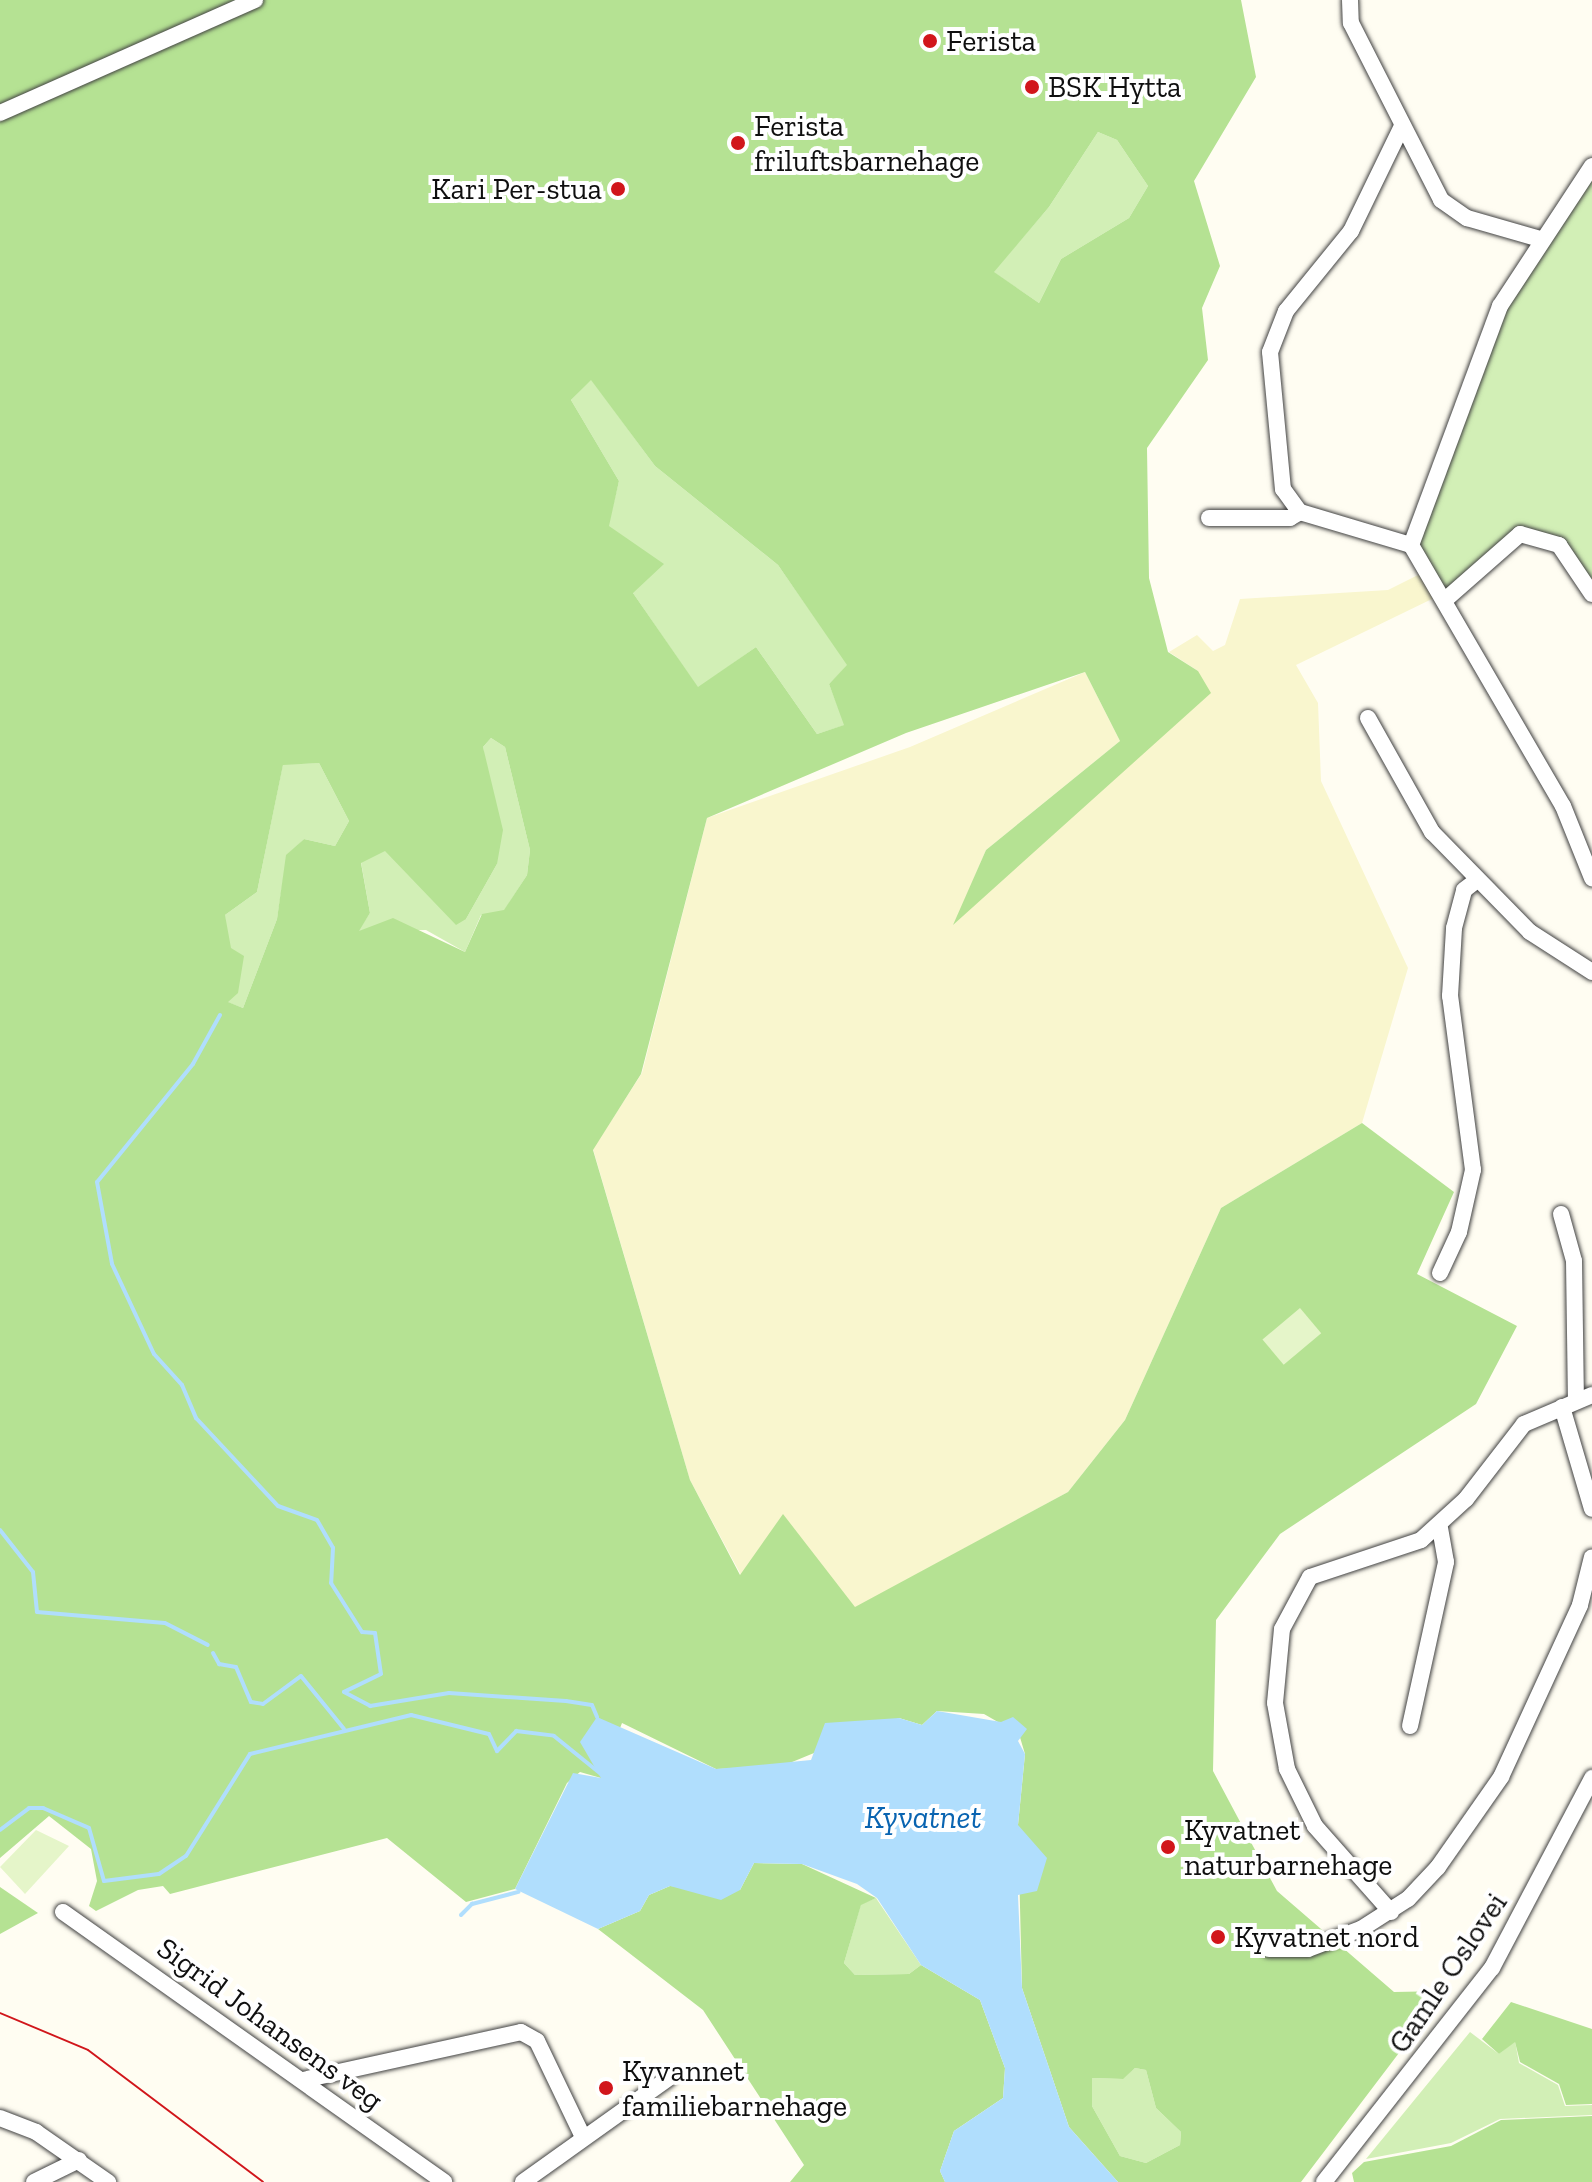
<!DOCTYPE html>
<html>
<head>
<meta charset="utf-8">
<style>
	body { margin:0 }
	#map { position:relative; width:1592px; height:2182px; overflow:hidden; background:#fffdf2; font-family:"Zilla Slab",serif }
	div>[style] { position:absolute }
	.farmland>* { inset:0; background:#f9f6ce }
	.green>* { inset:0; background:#d2efb6 }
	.forest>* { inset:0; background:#b5e293 }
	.pitch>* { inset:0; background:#e5f5c9; transform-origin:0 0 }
	.water>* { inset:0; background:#b0defd }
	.stream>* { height:4px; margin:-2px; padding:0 2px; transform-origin:2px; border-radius:2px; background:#b0defd }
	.roads { filter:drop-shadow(0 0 2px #424242) drop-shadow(0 0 2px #424242) }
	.minor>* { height:16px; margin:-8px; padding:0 8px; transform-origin:8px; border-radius:8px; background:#fff }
	.tram>* { height:2px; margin:-1px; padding:0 1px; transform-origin:1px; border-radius:1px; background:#d1161b }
	.dots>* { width:22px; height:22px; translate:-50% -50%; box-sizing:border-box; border:4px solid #fff; border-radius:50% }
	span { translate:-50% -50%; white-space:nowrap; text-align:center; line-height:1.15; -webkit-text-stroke:8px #fff; paint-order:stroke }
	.poi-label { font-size:30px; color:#0f0f0f }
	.left { translate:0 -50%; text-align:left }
	.right { translate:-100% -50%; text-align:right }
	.street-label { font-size:30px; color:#0f0f0f }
	.water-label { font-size:32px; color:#0964b1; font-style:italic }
</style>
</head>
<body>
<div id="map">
	<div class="farmland">
		<i style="clip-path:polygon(1420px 574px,1434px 598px,1296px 665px,1318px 703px,1321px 781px,1408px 968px,1362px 1123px,1221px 1208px,1125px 1420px,1068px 1492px,855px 1608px,783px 1515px,741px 1575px,690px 1480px,593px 1149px,642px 1073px,707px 818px,910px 747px,1085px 672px,1120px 741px,986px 850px,955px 923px,1198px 671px,1169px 652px,1197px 635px,1213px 651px,1225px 645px,1240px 599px,1388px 590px)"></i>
	</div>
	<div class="green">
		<i style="clip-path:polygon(1098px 132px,1117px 140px,1148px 186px,1129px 218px,1061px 259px,1039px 303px,993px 272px,1049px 207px)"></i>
		<i style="clip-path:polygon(1592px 166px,1592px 588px,1559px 545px,1520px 534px,1445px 600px,1411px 545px,1500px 306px)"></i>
		<i style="clip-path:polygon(591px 379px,655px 466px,778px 565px,848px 665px,829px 684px,845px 725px,817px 734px,756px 647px,698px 688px,633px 593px,608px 526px,619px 481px,571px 400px)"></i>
		<i style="clip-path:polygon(491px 738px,505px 747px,530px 850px,527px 875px,504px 911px,481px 915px,465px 952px,426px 930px,358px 931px,370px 913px,361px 862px,385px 850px,466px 919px,497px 864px,483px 747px)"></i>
		<i style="clip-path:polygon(319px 763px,349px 821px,335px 846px,304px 839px,287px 855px,277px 919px,243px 1008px,227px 1002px,225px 915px,257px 892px,283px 764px)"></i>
		<i style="clip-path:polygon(876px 1898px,921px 1965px,909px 1974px,855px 1975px,844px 1963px,861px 1904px)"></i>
		<i style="clip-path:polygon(1470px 2032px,1499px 2054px,1515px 2041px,1519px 2063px,1558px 2085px,1565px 2106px,1592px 2105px,1592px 2115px,1500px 2119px,1451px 2143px,1366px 2159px)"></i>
		<i style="clip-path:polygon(1135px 2068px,1146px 2070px,1156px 2108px,1181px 2132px,1180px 2145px,1146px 2163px,1120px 2156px,1092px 2106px,1092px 2078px,1122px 2079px)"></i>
	</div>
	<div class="forest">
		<i style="clip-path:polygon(evenodd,0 0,1241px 0,1256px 77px,1194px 181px,1220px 266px,1202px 308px,1208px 360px,1147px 448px,1149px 578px,1168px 652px,1198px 671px,1211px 693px,953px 925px,986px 850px,1120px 741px,1085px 672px,906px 733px,707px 818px,641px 1074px,593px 1150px,690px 1480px,740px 1575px,783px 1514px,855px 1607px,1068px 1492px,1125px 1420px,1221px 1208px,1362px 1123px,1454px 1192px,1417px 1274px,1517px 1326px,1476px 1404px,1280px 1534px,1216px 1620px,1213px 1771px,1277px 1891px,1394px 1992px,1446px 1991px,1301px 2182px,1118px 2182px,1069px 2127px,1022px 1988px,1018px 1825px,1025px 1754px,1019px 1734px,984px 1714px,937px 1711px,922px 1725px,899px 1718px,780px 1767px,716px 1769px,622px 1723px,601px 1778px,580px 1772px,567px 1783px,515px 1889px,466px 1902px,387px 1838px,170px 1894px,163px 1886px,138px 1890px,96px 1911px,89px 1906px,97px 1881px,91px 1849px,49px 1816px,0 1858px,0 0,1098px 132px,1117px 140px,1148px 186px,1129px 218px,1061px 259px,1039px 303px,994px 272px,1049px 207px,1098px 132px,0 0,591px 380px,655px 466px,778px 565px,847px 665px,829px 684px,844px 725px,817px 734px,756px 647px,698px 687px,633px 593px,664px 564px,609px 526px,619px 481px,571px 400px,591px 380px,0 0,491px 738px,505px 747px,530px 850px,527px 875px,504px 910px,482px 914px,465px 952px,393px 918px,359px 931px,370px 913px,361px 863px,385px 851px,456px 925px,466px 919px,497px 864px,503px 830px,483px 747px,491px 738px,0 0,319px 763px,349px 821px,335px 846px,304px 839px,286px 855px,277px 919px,243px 1008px,228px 1002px,238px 993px,244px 956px,231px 948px,225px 915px,257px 892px,283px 765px,319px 763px,0 0,1135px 2068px,1146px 2070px,1156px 2108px,1181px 2132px,1180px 2145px,1146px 2163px,1120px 2156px,1092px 2106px,1092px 2078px,1123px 2079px,1135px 2068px)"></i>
		<i style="clip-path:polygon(754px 1863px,802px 1864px,876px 1898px,861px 1905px,844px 1963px,855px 1975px,909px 1974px,921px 1965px,980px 2000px,1005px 2068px,1003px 2098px,954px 2131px,940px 2171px,945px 2182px,790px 2182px,804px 2165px,703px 2010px,598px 1929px,640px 1911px,649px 1895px,670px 1886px,740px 1890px)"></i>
		<i style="clip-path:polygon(0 1887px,38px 1913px,0 1934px)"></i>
		<i style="clip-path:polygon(1511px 2002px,1592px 2029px,1592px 2104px,1566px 2105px,1559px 2084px,1520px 2062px,1515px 2042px,1499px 2054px,1482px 2039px)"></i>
		<i style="clip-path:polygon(1592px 2116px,1592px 2182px,1354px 2182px,1352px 2173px,1364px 2162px,1451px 2146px,1501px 2120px)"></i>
	</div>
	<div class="pitch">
		<i style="left:1300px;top:1308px;width:33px;height:49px;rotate:50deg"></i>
		<i style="clip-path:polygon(36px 1830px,69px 1846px,25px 1894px,0 1867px)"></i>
	</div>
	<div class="water">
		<i style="clip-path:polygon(937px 1711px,1001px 1722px,1013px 1717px,1027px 1729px,1018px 1741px,1025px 1754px,1018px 1825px,1047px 1858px,1037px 1891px,1018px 1895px,1022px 1988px,1069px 2127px,1118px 2182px,945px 2182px,940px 2171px,954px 2131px,1003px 2098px,1005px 2068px,980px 2000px,921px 1965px,877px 1898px,857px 1884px,802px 1864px,754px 1863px,740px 1890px,721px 1900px,670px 1886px,649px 1895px,640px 1911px,598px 1929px,515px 1889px,573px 1773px,601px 1778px,580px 1742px,597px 1717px,716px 1769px,811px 1760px,825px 1723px,899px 1718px,922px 1725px)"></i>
	</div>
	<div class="stream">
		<i style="left:220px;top:1015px;width:56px;rotate:118.9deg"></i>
		<i style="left:193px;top:1064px;width:152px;rotate:129.1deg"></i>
		<i style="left:97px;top:1182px;width:83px;rotate:79.6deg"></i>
		<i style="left:112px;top:1264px;width:99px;rotate:65deg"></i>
		<i style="left:154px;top:1354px;width:42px;rotate:47.9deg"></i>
		<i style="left:182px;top:1385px;width:36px;rotate:67deg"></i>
		<i style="left:196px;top:1418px;width:120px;rotate:47deg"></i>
		<i style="left:278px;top:1506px;width:41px;rotate:19.7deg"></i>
		<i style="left:317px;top:1520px;width:32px;rotate:60deg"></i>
		<i style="left:333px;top:1548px;width:35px;rotate:93deg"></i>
		<i style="left:331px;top:1583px;width:58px;rotate:57.7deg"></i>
		<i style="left:362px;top:1632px;width:13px;rotate:4deg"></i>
		<i style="left:375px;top:1633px;width:41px;rotate:81.7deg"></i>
		<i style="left:381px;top:1674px;width:41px;rotate:154.1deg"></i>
		<i style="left:344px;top:1692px;width:30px;rotate:28deg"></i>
		<i style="left:370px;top:1706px;width:80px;rotate:-9.3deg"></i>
		<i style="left:449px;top:1693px;width:117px;rotate:3.9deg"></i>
		<i style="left:566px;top:1701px;width:26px;rotate:9deg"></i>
		<i style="left:592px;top:1705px;width:13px;rotate:67deg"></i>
		<i style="left:0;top:1530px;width:53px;rotate:51.8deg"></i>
		<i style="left:33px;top:1572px;width:40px;rotate:84.3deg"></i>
		<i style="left:37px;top:1612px;width:128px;rotate:4.9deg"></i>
		<i style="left:165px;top:1623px;width:48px;rotate:27.1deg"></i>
		<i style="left:213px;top:1653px;width:13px;rotate:61deg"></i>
		<i style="left:219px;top:1664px;width:17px;rotate:10deg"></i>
		<i style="left:236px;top:1667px;width:38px;rotate:67deg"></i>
		<i style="left:251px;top:1702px;width:12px;rotate:9deg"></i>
		<i style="left:263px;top:1704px;width:47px;rotate:-36.4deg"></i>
		<i style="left:301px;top:1676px;width:68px;rotate:50.9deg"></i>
		<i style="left:0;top:1830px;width:36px;rotate:-37deg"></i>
		<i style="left:29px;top:1808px;width:14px"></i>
		<i style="left:43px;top:1808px;width:50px;rotate:23.5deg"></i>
		<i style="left:89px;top:1828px;width:55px;rotate:74.2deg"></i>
		<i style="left:104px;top:1881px;width:55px;rotate:-7.3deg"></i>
		<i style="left:159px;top:1874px;width:32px;rotate:-34deg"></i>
		<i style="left:186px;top:1856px;width:120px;rotate:-57.9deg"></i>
		<i style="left:250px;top:1754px;width:166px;rotate:-13.6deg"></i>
		<i style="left:411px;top:1715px;width:80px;rotate:13.7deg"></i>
		<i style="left:489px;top:1734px;width:19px;rotate:65deg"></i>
		<i style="left:497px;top:1751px;width:28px;rotate:-46deg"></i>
		<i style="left:516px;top:1731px;width:38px;rotate:7deg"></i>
		<i style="left:554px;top:1736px;width:60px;rotate:39deg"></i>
		<i style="left:461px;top:1915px;width:16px;rotate:-45deg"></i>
		<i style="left:472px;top:1904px;width:48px;rotate:-14.6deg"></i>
	</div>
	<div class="roads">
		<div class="minor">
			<i style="left:1350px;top:0;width:23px;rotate:88deg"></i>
			<i style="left:1351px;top:23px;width:199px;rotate:63deg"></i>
			<i style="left:1441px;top:200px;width:32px;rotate:35deg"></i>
			<i style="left:1467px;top:218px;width:76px;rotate:16deg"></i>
			<i style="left:0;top:113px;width:279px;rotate:-23.9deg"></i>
			<i style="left:1402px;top:126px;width:117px;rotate:115.9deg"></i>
			<i style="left:1351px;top:231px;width:103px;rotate:129.1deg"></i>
			<i style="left:1286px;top:311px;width:44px;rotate:111.3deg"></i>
			<i style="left:1270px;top:352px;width:138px;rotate:84.6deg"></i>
			<i style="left:1283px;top:489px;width:29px;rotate:54deg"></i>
			<i style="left:1300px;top:512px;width:116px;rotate:16.6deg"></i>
			<i style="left:1592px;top:166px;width:168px;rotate:123.3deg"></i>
			<i style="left:1500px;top:306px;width:255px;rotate:110.4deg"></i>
			<i style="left:1411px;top:545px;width:302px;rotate:59.8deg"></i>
			<i style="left:1563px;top:806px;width:78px;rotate:68.1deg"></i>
			<i style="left:1209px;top:518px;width:81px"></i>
			<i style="left:1290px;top:518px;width:12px;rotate:-31deg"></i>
			<i style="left:1445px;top:600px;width:100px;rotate:-41.3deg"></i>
			<i style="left:1520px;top:534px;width:41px;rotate:15.8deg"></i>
			<i style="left:1559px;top:545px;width:59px;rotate:56deg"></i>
			<i style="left:1368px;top:718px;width:131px;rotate:60.7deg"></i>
			<i style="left:1432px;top:832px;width:140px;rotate:45.6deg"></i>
			<i style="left:1530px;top:932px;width:74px;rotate:32.8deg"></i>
			<i style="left:1561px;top:1214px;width:49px;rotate:74.5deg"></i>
			<i style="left:1574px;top:1261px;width:140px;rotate:89.2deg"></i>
			<i style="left:1440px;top:1273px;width:45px;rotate:-65.1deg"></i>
			<i style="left:1459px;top:1232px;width:64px;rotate:-77.3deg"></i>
			<i style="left:1473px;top:1170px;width:176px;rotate:-97.5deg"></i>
			<i style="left:1450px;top:996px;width:68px;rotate:-86.6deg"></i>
			<i style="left:1454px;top:928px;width:39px;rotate:-75deg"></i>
			<i style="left:1464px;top:890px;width:15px;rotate:-37deg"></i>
			<i style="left:1562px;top:1407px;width:106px;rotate:73.6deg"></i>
			<i style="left:1410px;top:1726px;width:168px;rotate:-77.6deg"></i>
			<i style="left:1446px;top:1562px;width:36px;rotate:-100deg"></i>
			<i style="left:63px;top:1912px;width:467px;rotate:35.3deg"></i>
			<i style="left:1391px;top:1912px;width:115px;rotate:-131.5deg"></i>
			<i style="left:1315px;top:1826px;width:64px;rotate:-116.2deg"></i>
			<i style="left:1287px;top:1769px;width:67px;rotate:-100.3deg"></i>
			<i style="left:1275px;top:1703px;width:74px;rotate:-84.6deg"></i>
			<i style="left:1282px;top:1629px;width:59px;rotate:-61.7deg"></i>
			<i style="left:1310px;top:1577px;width:117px;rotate:-18.4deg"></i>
			<i style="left:1421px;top:1540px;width:61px;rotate:-42.3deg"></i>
			<i style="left:1466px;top:1499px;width:95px;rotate:-52.3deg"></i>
			<i style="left:1524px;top:1424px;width:74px;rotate:-23.1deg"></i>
			<i style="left:1269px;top:1949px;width:39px"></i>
			<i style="left:1308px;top:1949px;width:57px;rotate:-20.7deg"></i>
			<i style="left:1361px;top:1929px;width:56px;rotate:-32.6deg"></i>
			<i style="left:1408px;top:1899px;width:44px;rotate:-46.8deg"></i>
			<i style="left:1438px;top:1867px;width:110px;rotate:-55deg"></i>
			<i style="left:1501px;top:1777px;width:189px;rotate:-65.3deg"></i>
			<i style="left:1580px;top:1605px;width:49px;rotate:-76deg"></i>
			<i style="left:303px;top:2080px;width:223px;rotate:-12.4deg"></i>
			<i style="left:521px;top:2032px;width:18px;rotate:29deg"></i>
			<i style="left:537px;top:2041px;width:104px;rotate:64.4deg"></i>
			<i style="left:0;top:2118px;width:39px;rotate:21deg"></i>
			<i style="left:36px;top:2132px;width:88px;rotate:34.8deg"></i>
			<i style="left:34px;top:2182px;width:50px;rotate:-26.1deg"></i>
			<i style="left:523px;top:2182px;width:179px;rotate:-35.5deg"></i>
			<i style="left:1324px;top:2182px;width:272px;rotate:-51.9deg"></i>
			<i style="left:1492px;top:1968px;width:215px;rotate:-62.2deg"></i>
		</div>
	</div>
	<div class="tram">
		<i style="left:0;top:2013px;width:95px;rotate:22.8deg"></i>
		<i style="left:88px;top:2050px;width:219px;rotate:37deg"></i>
	</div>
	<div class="dots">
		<i style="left:930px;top:41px;background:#d1161b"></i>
		<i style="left:1032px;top:87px;background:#d1161b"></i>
		<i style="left:738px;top:143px;background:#d1161b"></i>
		<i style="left:618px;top:189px;background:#d1161b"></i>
		<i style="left:1168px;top:1847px;background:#d1161b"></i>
		<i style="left:1218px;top:1937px;background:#d1161b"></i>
		<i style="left:606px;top:2088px;background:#d1161b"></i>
	</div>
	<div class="poi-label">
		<span class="left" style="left:946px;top:41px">Ferista</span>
		<span class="left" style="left:1048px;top:87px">BSK Hytta</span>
		<span class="left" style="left:754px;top:143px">Ferista<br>friluftsbarnehage</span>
		<span class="right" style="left:602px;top:189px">Kari Per-stua</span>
		<span class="left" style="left:1184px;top:1847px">Kyvatnet<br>naturbarnehage</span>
		<span class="left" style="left:1234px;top:1937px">Kyvatnet nord</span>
		<span class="left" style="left:622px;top:2088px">Kyvannet<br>familiebarnehage</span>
	</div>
	<div class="street-label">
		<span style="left:1448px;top:1973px;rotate:-56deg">Gamle Oslovei</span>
		<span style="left:270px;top:2024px;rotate:36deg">Sigrid Johansens veg</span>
	</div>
	<div class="water-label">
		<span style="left:923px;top:1817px">Kyvatnet</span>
	</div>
</div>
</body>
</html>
